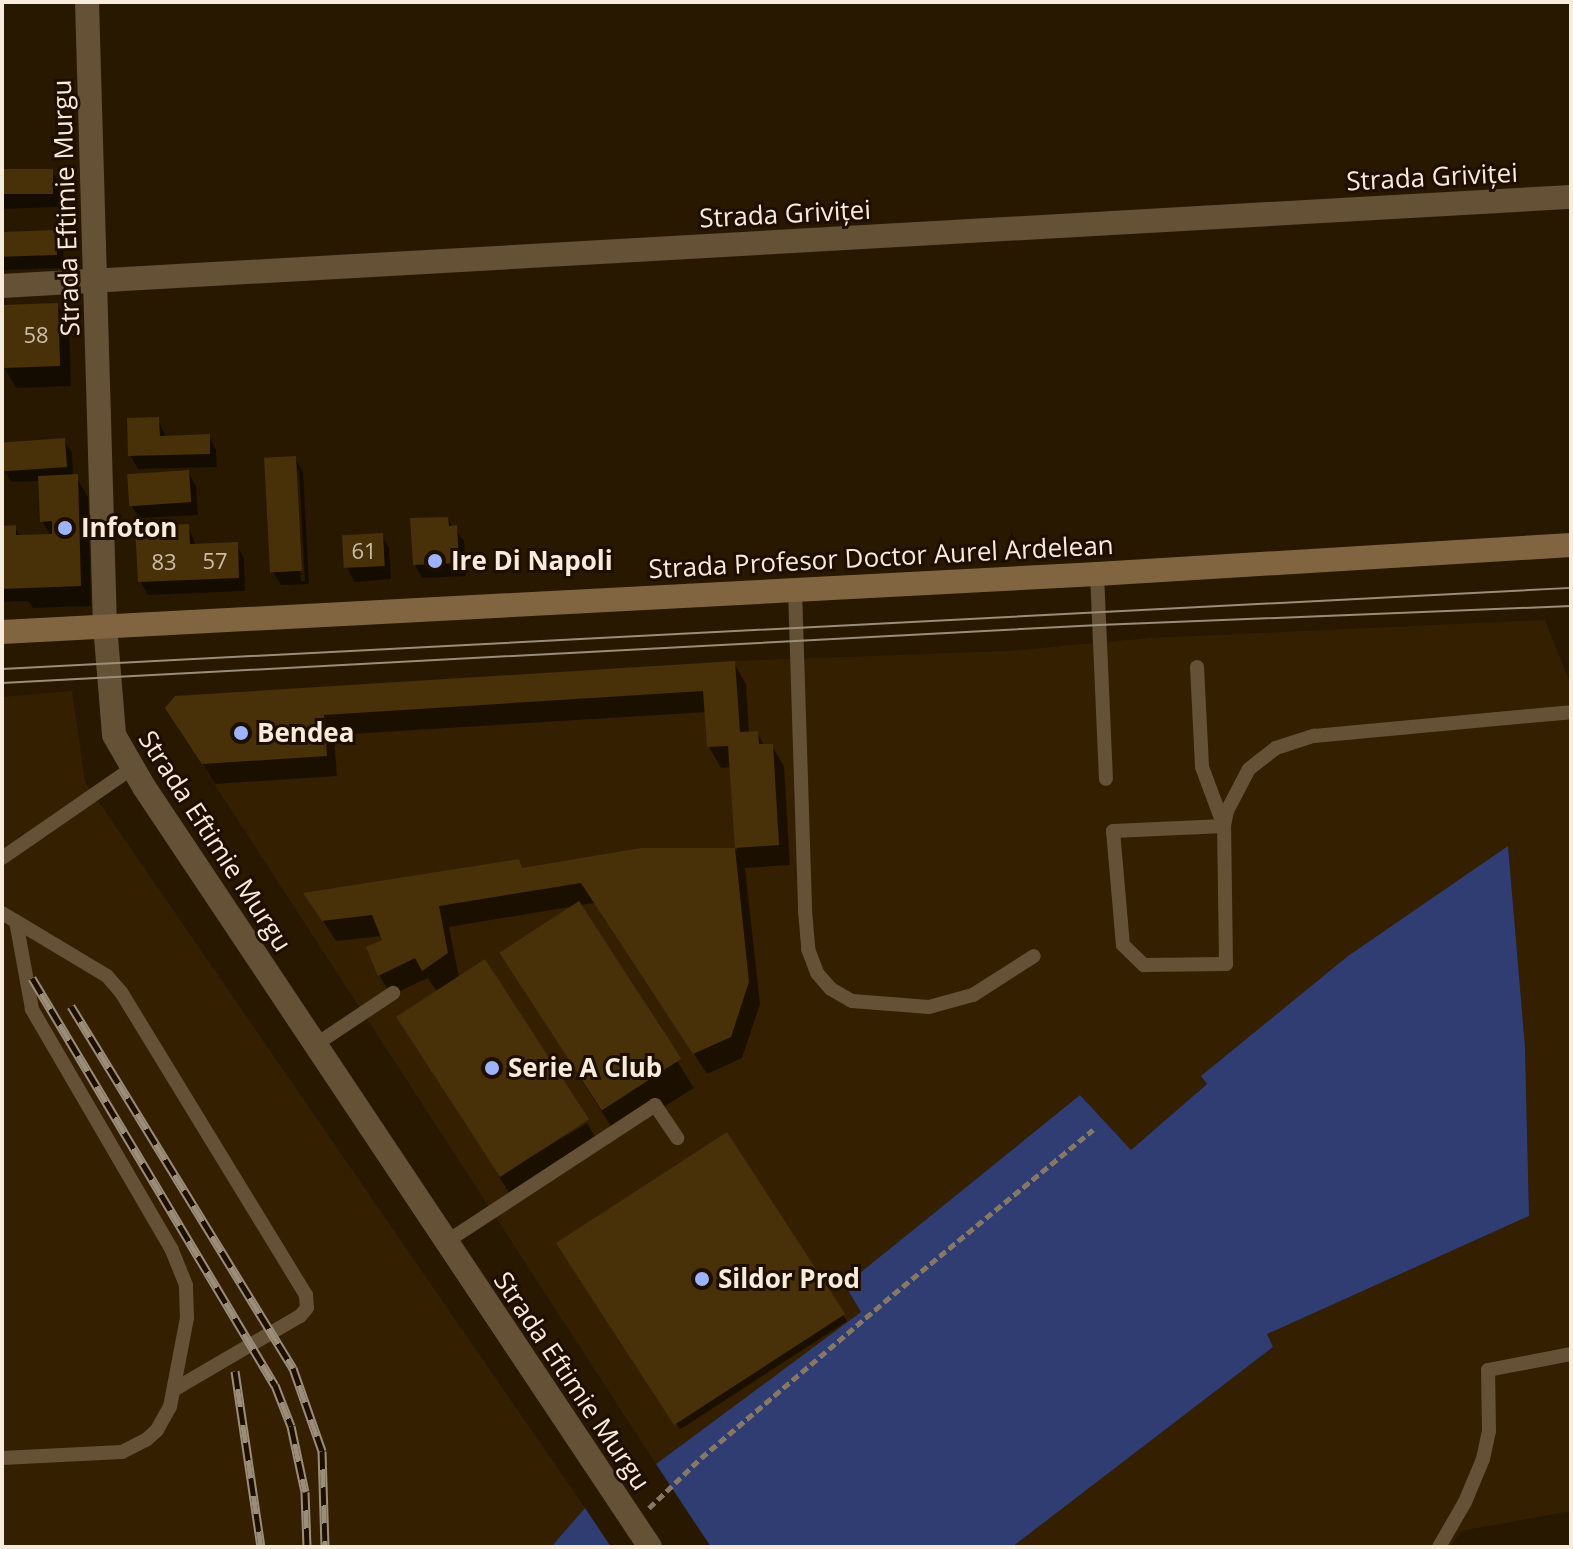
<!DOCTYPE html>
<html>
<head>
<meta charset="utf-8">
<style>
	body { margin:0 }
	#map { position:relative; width:1573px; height:1549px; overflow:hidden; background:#281800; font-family:"Open Sans",sans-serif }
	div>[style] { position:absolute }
	.built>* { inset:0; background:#341f00 }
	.green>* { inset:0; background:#2f3d72 }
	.shadow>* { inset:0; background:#0007; transform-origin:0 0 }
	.building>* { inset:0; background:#483008; transform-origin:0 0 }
	.path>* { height:5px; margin-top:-2.5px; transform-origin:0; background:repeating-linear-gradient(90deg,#867864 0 8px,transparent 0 12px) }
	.lane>* { height:14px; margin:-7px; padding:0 7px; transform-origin:7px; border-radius:7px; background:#655136 }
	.street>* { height:24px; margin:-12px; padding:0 12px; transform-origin:12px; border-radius:12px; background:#655136 }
	.secondary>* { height:24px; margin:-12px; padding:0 12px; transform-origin:12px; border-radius:12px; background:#806540 }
	.tram>* { height:2px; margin:-1px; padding:0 1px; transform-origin:1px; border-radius:1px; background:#9a8d79 }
	.rail>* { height:9px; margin-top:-4.5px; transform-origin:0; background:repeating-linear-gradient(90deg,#1e0e00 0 18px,#9a8d79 0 36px); box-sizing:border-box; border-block:2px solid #9a8d79 }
	.dots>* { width:22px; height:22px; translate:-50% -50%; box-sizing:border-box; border:4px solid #1e0e00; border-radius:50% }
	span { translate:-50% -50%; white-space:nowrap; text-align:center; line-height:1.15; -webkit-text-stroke:6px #1e0e00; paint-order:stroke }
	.number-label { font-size:22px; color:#cbbda7 }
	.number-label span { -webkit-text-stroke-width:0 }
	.street-label { font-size:26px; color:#f7ecdc }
	.poi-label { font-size:26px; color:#f7ecdc; font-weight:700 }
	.left { translate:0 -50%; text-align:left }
	.frame { position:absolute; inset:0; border:4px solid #f7ecdc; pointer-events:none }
</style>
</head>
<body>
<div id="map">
	<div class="built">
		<i style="clip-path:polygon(1545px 620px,1571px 685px,1571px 1511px,1461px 1531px,1450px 1547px,1012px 1547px,1273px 1347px,1266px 1334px,1529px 1216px,1525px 1047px,1508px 847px,1202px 1077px,1207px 1084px,1131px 1150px,1080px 1095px,845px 1285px,862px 1312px,656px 1464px,165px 708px,175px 696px,735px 661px,1008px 651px,1150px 638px)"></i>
		<i style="clip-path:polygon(72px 691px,85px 782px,585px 1508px,551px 1547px,2px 1547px,2px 697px)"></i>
	</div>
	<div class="green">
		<i style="clip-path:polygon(1508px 846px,1525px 1047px,1529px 1216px,1267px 1334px,1273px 1347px,1012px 1547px,711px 1547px,656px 1464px,861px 1312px,845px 1285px,1080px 1095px,1131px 1150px,1207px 1084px,1201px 1076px,1348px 956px)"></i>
		<i style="clip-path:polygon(585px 1508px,611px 1547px,551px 1547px)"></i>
	</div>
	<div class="shadow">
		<i style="clip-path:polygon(52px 171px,60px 184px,60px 207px,2px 209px,2px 172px)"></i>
		<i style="clip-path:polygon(55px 232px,63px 245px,64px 268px,4px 270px,2px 234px)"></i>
		<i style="clip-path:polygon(57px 305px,69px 325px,71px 386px,16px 388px,4px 367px,2px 307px)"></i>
		<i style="clip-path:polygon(158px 419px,166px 437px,209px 436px,216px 450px,217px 467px,138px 469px,130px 455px)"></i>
		<i style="clip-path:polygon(64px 440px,72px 453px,73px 476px,76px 476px,88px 497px,91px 606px,33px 608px,28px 601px,2px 602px,2px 528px,15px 527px,20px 536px,51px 536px,42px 521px,41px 481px,11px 482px,3px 469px)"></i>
		<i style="clip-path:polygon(evenodd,295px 458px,303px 472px,309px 584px,281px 585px,273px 572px,295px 458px,295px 470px,299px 470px,305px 581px,301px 581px,295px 470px)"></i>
		<i style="clip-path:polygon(188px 472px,196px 486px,198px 515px,139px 518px,131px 505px)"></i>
		<i style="clip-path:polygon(447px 519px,464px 541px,466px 576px,422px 578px,415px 565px)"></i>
		<i style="clip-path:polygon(188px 526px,196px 546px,236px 544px,244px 558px,245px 591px,148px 595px,140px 581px)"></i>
		<i style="clip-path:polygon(382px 535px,389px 548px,391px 579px,355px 582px,347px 568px)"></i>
		<i style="clip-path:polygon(734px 663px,746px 684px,749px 733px,757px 733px,765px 746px,772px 746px,784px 766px,790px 865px,745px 868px,760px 1004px,742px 1058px,707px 1074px,595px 903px,579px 905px,694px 1088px,617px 1136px,518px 980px,575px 906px,449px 927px,459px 978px,437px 992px,428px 978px,391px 995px,379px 975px,382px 936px,336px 941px,306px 895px,518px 862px,523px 870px,641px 850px,737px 850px,732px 767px,721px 768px,709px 747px,707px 712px,334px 735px,337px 776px,215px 784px,167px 708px)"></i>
		<i style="left:587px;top:1123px;width:29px;height:103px;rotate:59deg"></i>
		<i style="left:726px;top:1135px;width:222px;height:199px;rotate:57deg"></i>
	</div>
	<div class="building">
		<i style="left:53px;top:169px;width:25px;height:51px;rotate:90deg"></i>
		<i style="left:56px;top:230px;width:25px;height:54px;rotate:88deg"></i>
		<i style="left:58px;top:303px;width:63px;height:56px;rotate:88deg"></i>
		<i style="clip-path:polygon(159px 417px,160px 436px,210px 434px,210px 454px,128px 456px,127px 418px)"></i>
		<i style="left:65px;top:438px;width:29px;height:63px;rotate:86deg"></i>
		<i style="left:296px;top:456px;width:115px;height:32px;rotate:87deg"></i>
		<i style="left:189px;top:470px;width:32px;height:62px;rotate:86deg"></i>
		<i style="clip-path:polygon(78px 474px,81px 586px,2px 589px,2px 526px,16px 525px,16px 535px,52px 534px,52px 521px,40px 522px,38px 476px)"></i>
		<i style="clip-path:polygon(448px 517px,449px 526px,457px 525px,459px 563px,413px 565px,410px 518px)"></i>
		<i style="clip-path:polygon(189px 524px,190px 544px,238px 542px,239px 578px,138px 582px,135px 527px)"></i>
		<i style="left:383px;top:533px;width:33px;height:41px;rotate:87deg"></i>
		<i style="clip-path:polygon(735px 661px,740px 732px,758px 731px,759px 744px,773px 744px,779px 845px,735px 848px,749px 982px,731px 1037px,693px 1054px,581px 883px,439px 906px,448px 953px,422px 971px,415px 958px,378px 976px,366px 947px,382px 940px,372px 915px,322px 921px,303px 893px,519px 859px,522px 868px,641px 848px,735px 848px,728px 746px,707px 747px,703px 691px,324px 715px,327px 756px,202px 764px,165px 708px,175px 696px)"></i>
		<i style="left:579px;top:901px;width:188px;height:95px;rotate:57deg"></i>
		<i style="left:485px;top:959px;width:191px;height:106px;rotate:57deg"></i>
		<i style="left:727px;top:1132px;width:217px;height:204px;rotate:57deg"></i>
	</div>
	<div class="path">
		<i style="left:649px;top:1508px;width:72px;rotate:-43.9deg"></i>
		<i style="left:701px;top:1458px;width:240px;rotate:-40.4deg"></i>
		<i style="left:884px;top:1302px;width:271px;rotate:-39.5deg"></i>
	</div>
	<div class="lane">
		<i style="left:1097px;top:574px;width:205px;rotate:87.5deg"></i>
		<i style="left:795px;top:589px;width:322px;rotate:88.2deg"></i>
		<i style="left:805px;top:911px;width:38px;rotate:85deg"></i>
		<i style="left:808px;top:949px;width:26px;rotate:69deg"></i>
		<i style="left:817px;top:973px;width:21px;rotate:49deg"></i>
		<i style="left:831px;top:989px;width:24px;rotate:30deg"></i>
		<i style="left:852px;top:1001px;width:77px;rotate:4.5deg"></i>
		<i style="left:929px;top:1007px;width:46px;rotate:-15.3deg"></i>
		<i style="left:973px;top:995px;width:72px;rotate:-32.6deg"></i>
		<i style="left:1197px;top:667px;width:100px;rotate:87.1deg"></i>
		<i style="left:1202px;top:767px;width:63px;rotate:69.6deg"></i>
		<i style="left:1224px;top:826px;width:111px;rotate:177.4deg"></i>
		<i style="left:1113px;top:831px;width:114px;rotate:85deg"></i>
		<i style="left:1123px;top:945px;width:29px;rotate:44deg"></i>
		<i style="left:1144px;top:965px;width:82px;rotate:-0.7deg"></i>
		<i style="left:1226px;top:964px;width:138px;rotate:-90.8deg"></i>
		<i style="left:1224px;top:826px;width:15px;rotate:-79deg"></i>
		<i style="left:1227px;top:811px;width:47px;rotate:-62.4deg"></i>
		<i style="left:1249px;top:769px;width:34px;rotate:-38deg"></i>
		<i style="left:1276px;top:748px;width:40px;rotate:-18deg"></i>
		<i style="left:1314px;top:736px;width:258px;rotate:-5.3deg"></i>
		<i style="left:2px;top:858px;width:157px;rotate:-34.6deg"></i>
		<i style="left:2px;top:913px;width:122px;rotate:31deg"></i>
		<i style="left:107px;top:976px;width:21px;rotate:49deg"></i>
		<i style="left:121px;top:992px;width:355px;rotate:58.6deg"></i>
		<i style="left:306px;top:1295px;width:13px;rotate:86deg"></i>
		<i style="left:307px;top:1308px;width:11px;rotate:131deg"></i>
		<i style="left:300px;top:1316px;width:145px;rotate:149.7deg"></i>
		<i style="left:315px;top:1045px;width:94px;rotate:-33.7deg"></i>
		<i style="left:446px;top:1242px;width:250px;rotate:-33.2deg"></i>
		<i style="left:655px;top:1105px;width:40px;rotate:56deg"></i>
		<i style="left:2px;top:1458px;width:120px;rotate:-2.9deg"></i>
		<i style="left:122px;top:1452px;width:27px;rotate:-27deg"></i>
		<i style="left:146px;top:1440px;width:15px;rotate:-42deg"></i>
		<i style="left:157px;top:1430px;width:26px;rotate:-61deg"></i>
		<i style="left:170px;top:1407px;width:91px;rotate:-79.2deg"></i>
		<i style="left:187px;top:1318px;width:33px;rotate:-92deg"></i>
		<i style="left:186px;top:1285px;width:38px;rotate:-112deg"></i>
		<i style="left:172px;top:1250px;width:279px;rotate:-120.2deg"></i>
		<i style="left:32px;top:1009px;width:89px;rotate:-100.3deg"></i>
		<i style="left:1439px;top:1547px;width:52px;rotate:-60deg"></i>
		<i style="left:1465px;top:1502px;width:47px;rotate:-67.3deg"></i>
		<i style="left:1483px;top:1459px;width:29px;rotate:-78deg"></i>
		<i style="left:1489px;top:1431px;width:61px;rotate:-90.9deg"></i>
		<i style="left:1488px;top:1370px;width:85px;rotate:-10.9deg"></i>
	</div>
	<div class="street">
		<i style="left:87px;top:2px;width:623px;rotate:88.35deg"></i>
		<i style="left:105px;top:625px;width:110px;rotate:85.3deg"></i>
		<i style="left:114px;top:735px;width:60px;rotate:60deg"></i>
		<i style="left:144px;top:787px;width:913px;rotate:56.34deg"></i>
		<i style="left:2px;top:286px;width:1572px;rotate:-3.25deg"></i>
	</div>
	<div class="secondary">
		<i style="left:2px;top:632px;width:1097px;rotate:-3.03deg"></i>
		<i style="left:1097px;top:574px;width:475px;rotate:-3.5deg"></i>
	</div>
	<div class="tram">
		<i style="left:2px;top:669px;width:1571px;rotate:-2.96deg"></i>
		<i style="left:2px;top:683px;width:1099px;rotate:-3.03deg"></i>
		<i style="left:1099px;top:625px;width:472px;rotate:-2.3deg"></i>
	</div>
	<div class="rail">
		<i style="left:32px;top:978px;width:474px;rotate:59.2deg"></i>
		<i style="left:275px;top:1385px;width:44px;rotate:68.7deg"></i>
		<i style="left:291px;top:1426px;width:67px;rotate:78deg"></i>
		<i style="left:305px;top:1492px;width:55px;rotate:87.9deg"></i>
		<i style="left:71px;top:1006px;width:425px;rotate:58.5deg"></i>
		<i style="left:293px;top:1368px;width:88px;rotate:70.7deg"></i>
		<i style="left:322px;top:1451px;width:96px;rotate:88.2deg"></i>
		<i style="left:235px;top:1371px;width:178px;rotate:81.6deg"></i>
	</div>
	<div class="dots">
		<i style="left:65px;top:528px;background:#9db4fd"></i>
		<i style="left:435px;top:561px;background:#9db4fd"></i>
		<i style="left:241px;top:733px;background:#9db4fd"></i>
		<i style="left:492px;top:1068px;background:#9db4fd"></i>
		<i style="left:702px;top:1279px;background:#9db4fd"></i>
	</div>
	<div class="number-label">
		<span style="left:36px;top:335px">58</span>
		<span style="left:364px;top:551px">61</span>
		<span style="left:215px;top:561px">57</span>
		<span style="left:164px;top:562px">83</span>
	</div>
	<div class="street-label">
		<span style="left:1432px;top:177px;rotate:-3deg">Strada Griviței</span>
		<span style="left:66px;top:208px;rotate:-92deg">Strada Eftimie Murgu</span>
		<span style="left:785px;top:214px;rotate:-3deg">Strada Griviței</span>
		<span style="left:881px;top:557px;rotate:-3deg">Strada Profesor Doctor Aurel Ardelean</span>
		<span style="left:215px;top:841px;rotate:57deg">Strada Eftimie Murgu</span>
		<span style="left:572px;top:1381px;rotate:56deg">Strada Eftimie Murgu</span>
	</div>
	<div class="poi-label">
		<span class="left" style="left:81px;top:528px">Infoton</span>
		<span class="left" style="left:451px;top:561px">Ire Di Napoli</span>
		<span class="left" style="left:257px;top:733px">Bendea</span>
		<span class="left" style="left:508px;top:1068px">Serie A Club</span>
		<span class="left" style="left:718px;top:1279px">Sildor Prod</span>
	</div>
	<div class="frame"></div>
</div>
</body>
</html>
